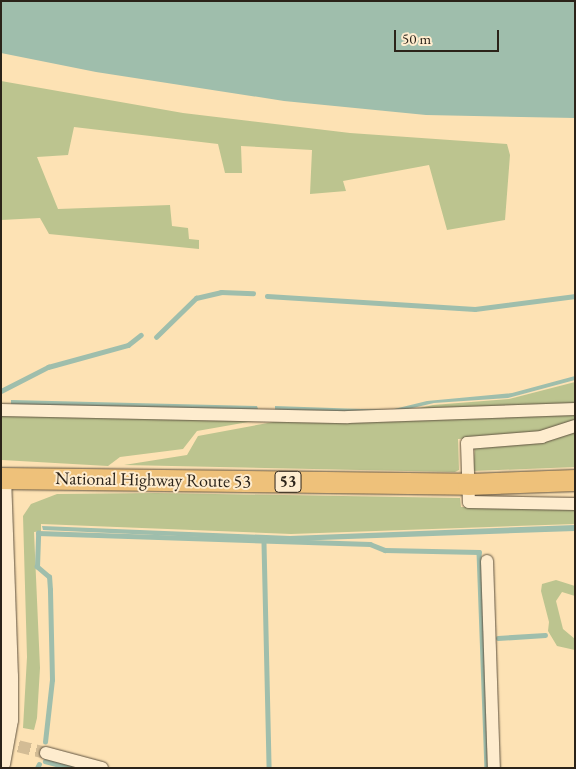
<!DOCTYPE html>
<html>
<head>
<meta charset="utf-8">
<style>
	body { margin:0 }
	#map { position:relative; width:576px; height:769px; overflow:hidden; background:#fde2b4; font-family:"EB Garamond",serif }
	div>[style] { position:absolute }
	.green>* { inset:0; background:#bcc48f }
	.water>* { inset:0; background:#9fbeac }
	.stream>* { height:4.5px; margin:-2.25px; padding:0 2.25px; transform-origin:2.25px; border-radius:2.25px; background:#9fbeac }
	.street-tunnel>* { height:12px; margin-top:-6px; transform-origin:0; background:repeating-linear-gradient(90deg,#d3bc95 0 12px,transparent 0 18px) }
	.roads { filter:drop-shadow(0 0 1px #605340) drop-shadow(0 0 1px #605340) }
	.street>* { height:12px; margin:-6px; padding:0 6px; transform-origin:6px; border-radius:6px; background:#feecce }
	.secondary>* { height:18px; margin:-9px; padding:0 9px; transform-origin:9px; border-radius:9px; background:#feecce }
	.highway>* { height:21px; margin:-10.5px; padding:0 10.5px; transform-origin:10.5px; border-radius:10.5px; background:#eec17a }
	span { translate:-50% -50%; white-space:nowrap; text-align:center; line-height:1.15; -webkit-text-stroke:4px #feecce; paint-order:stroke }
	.shield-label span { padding:1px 4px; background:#feecce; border:1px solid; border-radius:4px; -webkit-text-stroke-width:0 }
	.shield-label { font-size:16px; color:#2b2319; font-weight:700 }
	.street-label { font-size:18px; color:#2b2319 }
	.frame { position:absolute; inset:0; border:2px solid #2b2319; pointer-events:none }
	.scale { position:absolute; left:394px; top:30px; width:105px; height:22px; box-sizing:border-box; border:2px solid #2b2319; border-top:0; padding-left:6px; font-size:15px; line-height:18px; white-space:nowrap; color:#2b2319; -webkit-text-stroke:4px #feecce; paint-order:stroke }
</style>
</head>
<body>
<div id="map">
	<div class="green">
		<i style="clip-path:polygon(1px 81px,183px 113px,350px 133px,507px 144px,510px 155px,505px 220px,447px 230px,429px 165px,343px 181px,346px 191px,310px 194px,312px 150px,241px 146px,242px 173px,225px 173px,218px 144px,74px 127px,68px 155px,37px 157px,58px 209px,170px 205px,172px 226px,188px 228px,189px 239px,199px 240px,199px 249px,49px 234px,40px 218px,1px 220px)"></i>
		<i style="clip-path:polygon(575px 382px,575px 406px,398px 413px,433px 405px,509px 399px)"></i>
		<i style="clip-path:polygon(575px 412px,575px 424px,541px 433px,458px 439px,459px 470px,455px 472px,124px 465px,187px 455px,198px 436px,284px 420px)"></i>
		<i style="clip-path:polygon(1px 413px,254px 421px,197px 431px,183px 449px,120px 457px,108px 466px,2px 460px)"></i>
		<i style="clip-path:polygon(575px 429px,575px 467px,473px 471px,475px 446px)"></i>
		<i style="clip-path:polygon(157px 493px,460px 498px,461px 507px,575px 509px,575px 524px,291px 534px,41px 524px,41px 531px,34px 532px,40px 668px,37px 718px,34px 730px,23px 728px,27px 657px,23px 516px,31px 504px,57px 494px)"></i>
		<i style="clip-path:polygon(556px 580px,575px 586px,575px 596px,562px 592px,556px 601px,563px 629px,575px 639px,575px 650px,557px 646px,548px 631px,549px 622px,541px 591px,542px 584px)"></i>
	</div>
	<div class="water">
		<i style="clip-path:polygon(1px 1px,575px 1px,575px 118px,426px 115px,284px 101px,96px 72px,1px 53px)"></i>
		<i style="clip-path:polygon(575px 376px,575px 380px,508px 398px,434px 403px,391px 413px,275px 411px,275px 406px,390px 410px,427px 401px,512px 393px)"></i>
		<i style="clip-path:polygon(11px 400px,257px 406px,259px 412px,11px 405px)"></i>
		<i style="clip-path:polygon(575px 525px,575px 531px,292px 541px,43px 530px,42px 526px,290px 536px)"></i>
	</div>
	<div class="stream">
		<i style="left:267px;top:296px;width:208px;rotate:3.6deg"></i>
		<i style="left:475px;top:309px;width:101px;rotate:-7.4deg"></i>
		<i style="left:156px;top:337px;width:56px;rotate:-44.3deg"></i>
		<i style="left:196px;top:298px;width:26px;rotate:-13deg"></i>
		<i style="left:221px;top:292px;width:32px;rotate:2deg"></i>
		<i style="left:1px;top:391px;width:53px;rotate:-27.1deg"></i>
		<i style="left:48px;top:367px;width:83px;rotate:-15.4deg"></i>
		<i style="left:128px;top:345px;width:16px;rotate:-38deg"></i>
		<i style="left:264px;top:543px;width:225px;rotate:88.7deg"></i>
		<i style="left:498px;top:638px;width:47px;rotate:-3.7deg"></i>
		<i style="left:45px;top:742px;width:62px;rotate:-83.6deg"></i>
		<i style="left:52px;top:680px;width:90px;rotate:-91.3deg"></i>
		<i style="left:50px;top:590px;width:13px;rotate:-94deg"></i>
		<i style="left:49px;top:577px;width:16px;rotate:-140deg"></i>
		<i style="left:37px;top:567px;width:34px;rotate:-88deg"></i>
		<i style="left:38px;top:533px;width:332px;rotate:1.9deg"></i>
		<i style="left:370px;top:544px;width:16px;rotate:22deg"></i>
		<i style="left:385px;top:550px;width:94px;rotate:1.2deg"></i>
		<i style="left:479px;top:552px;width:216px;rotate:87.9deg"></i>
		<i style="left:45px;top:761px;width:27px;rotate:15deg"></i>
		<i style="left:37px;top:768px;width:4px;rotate:-63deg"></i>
	</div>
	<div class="street-tunnel">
		<i style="left:1px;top:742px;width:46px;rotate:13.7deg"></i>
	</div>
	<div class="roads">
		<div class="street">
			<i style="left:1px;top:410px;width:347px;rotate:1.2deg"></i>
			<i style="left:348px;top:417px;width:227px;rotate:-2deg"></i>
			<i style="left:575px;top:426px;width:35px;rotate:162deg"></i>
			<i style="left:542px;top:437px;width:75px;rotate:175.4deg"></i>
			<i style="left:467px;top:443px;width:59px;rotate:88.1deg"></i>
			<i style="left:469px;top:502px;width:106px;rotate:1.1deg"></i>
			<i style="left:487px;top:561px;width:207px;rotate:88.1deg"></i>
			<i style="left:46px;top:753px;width:58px;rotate:15deg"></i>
		</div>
		<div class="secondary">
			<i style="left:1px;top:764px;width:45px;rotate:-79.7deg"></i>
			<i style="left:9px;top:720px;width:43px;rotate:-90deg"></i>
			<i style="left:9px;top:677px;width:199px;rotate:-92deg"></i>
		</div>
		<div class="highway">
			<i style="left:1px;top:478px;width:467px;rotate:0.7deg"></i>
			<i style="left:468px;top:484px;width:107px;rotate:-2.1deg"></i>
		</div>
	</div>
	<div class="shield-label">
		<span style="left:288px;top:482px">53</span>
	</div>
	<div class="street-label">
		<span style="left:153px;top:480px;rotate:1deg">National Highway Route 53</span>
	</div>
	<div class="frame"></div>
	<div class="scale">50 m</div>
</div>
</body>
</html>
